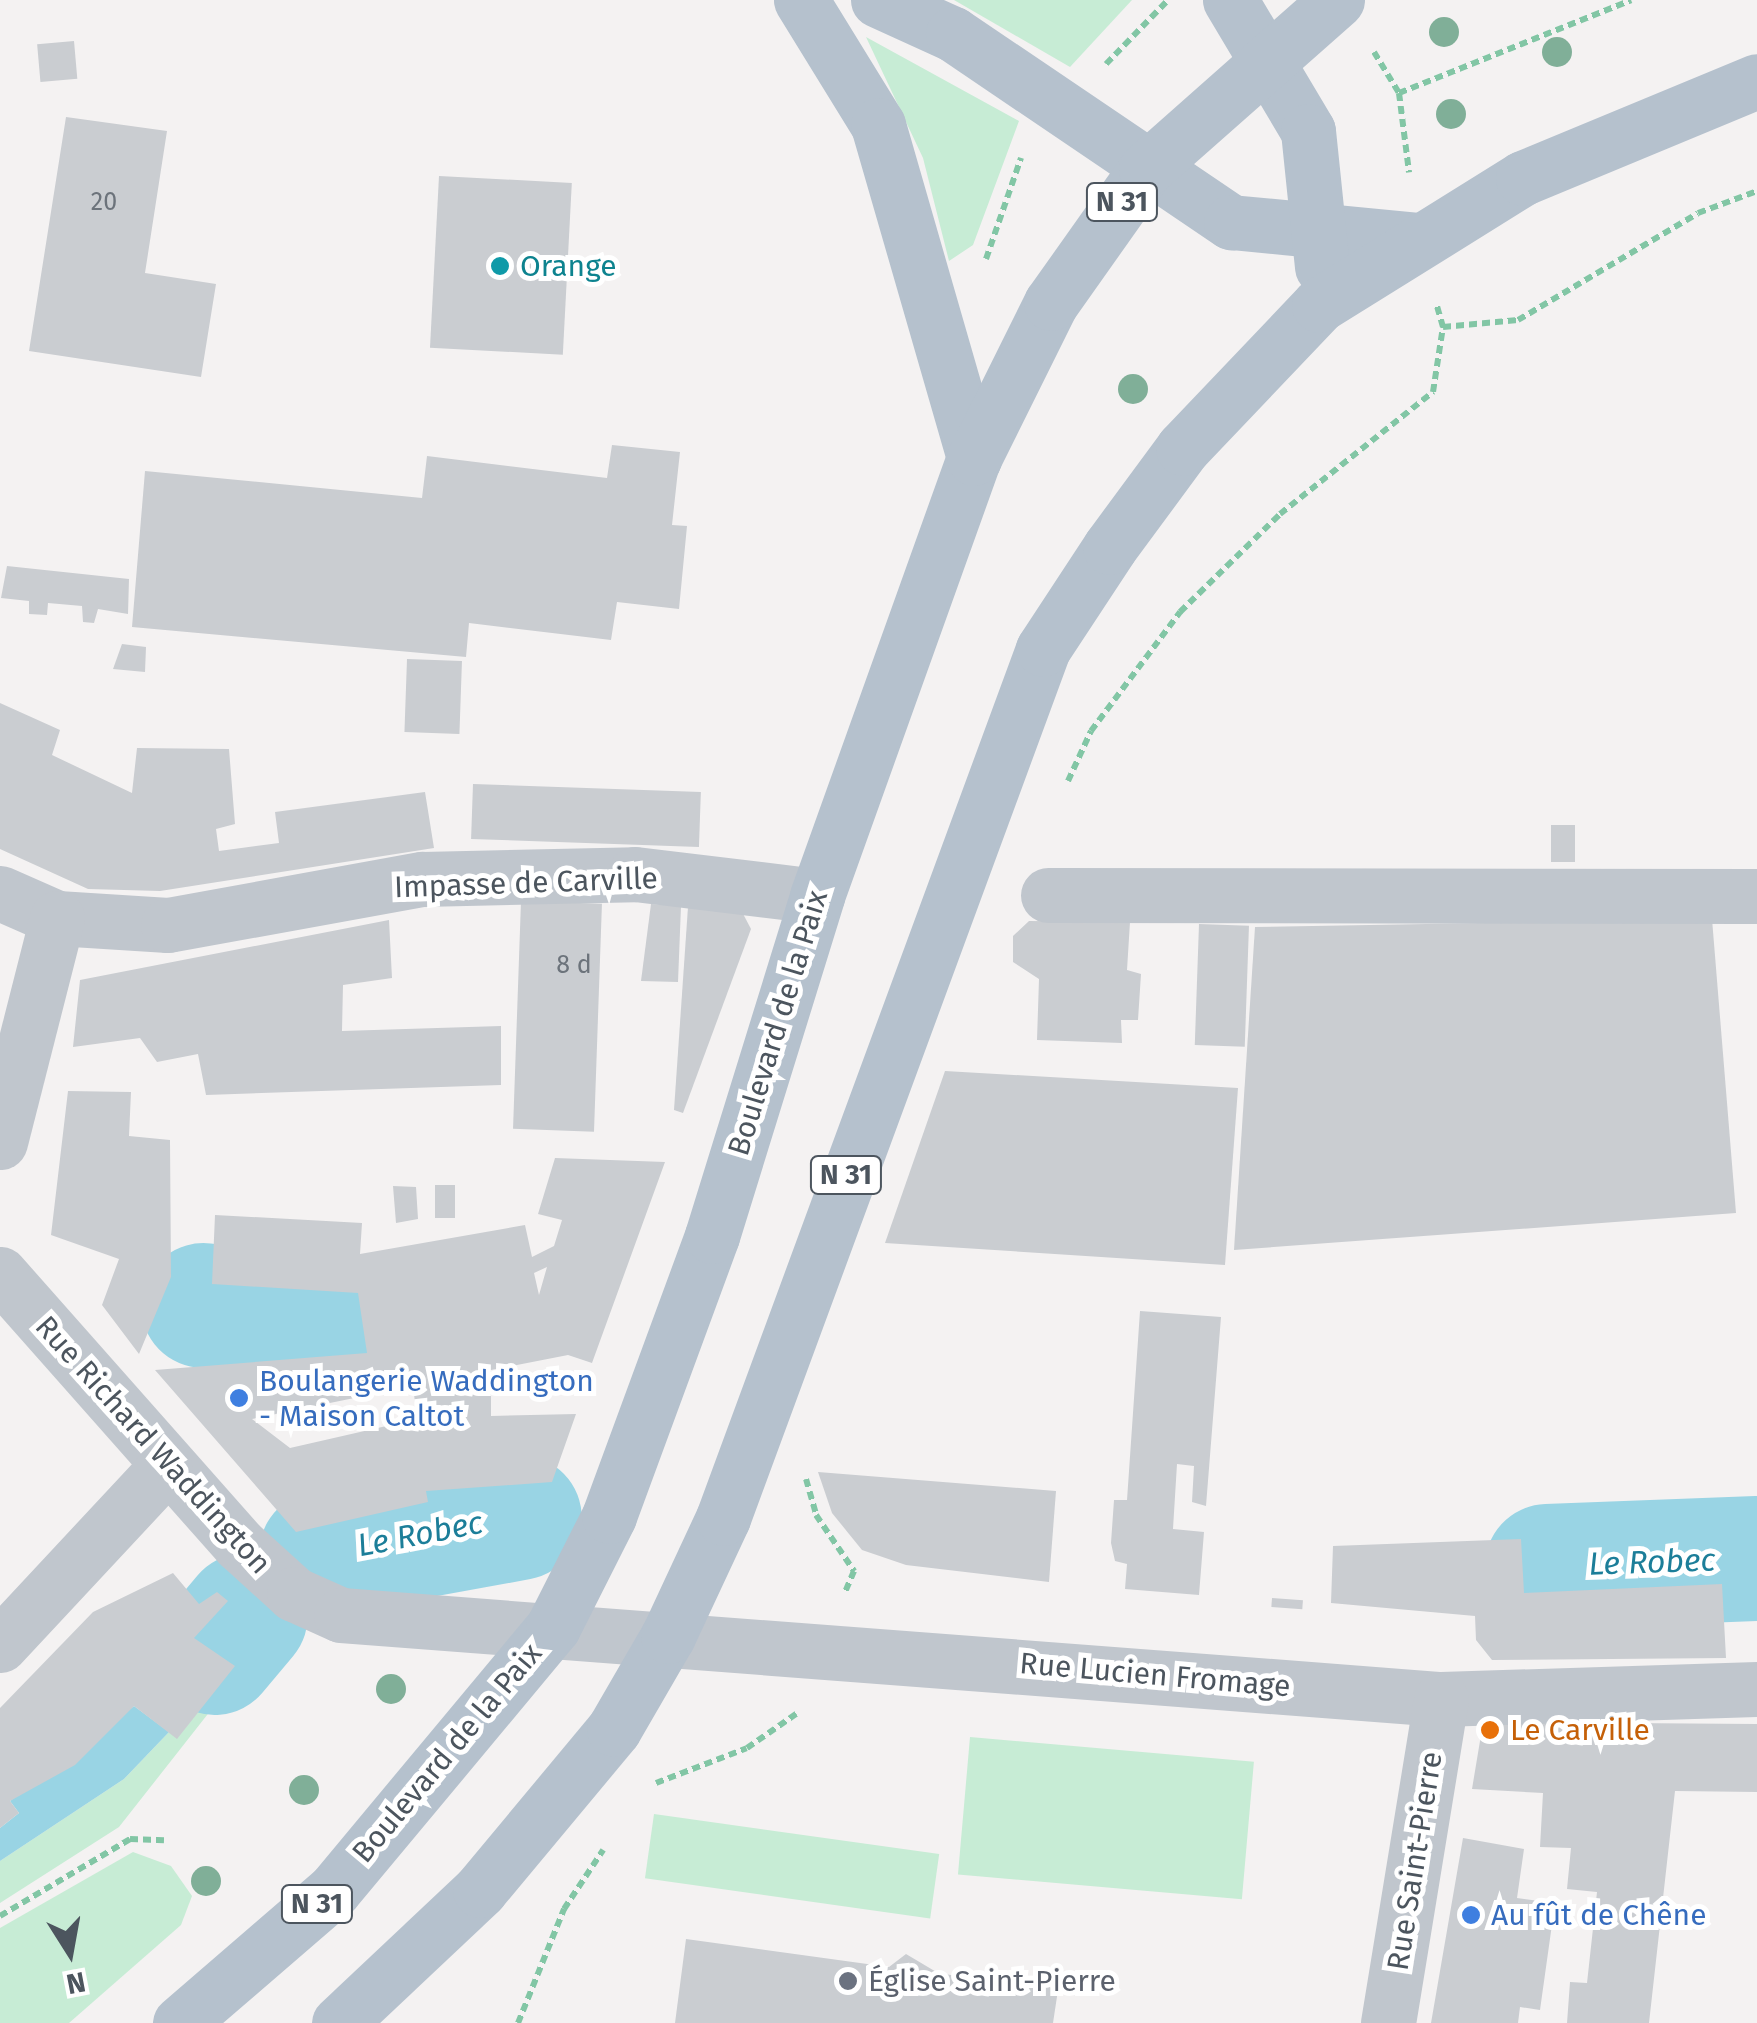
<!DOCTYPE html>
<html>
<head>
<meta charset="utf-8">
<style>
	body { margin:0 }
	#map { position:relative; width:1757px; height:2023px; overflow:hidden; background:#f4f2f2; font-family:"Fira Sans",sans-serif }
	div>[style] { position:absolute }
	.green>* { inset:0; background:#c7ecd5; transform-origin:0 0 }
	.water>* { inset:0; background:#99d4e4 }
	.river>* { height:125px; margin:-62.5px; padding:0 62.5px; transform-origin:62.5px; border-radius:62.5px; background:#99d4e4 }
	.building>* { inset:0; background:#cacdd1; transform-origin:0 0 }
	.path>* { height:6px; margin-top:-3px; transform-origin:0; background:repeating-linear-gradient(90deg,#82c6a5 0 8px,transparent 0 13px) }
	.minor>* { height:55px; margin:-27.5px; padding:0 27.5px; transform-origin:27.5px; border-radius:27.5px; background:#c0c6cd }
	.major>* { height:55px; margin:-27.5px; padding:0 27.5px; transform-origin:27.5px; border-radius:27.5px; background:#b5c1cd }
	.trees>* { width:30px; height:30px; margin:-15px; border-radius:50%; background:#80af98 }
	.dots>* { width:28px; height:28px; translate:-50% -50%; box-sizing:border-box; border:5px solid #fff; border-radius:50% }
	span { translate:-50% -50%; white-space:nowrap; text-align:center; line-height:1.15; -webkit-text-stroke:10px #fff; paint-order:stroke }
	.number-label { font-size:25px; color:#6c737b }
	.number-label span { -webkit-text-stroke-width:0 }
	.shield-label span { padding:2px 8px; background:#fff; border:2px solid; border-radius:8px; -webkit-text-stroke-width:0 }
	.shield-label { font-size:28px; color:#4c555e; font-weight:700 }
	.culture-label { font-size:30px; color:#0d838f }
	.left { translate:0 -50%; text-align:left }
	.street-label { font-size:30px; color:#4c555e }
	.shop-label { font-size:30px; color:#366cbe }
	.food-label { font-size:30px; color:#c56008 }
	.worship-label { font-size:30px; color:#5b616d }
	.water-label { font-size:32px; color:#1c7e99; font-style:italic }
	.north { position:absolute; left:20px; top:1903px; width:100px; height:100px; -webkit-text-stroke:8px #fff; paint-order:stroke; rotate:169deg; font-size:28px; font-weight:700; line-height:40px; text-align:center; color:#4c555e }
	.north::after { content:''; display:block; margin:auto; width:35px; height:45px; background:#4c555e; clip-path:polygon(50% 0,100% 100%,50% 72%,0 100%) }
</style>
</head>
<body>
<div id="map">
	<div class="green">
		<i style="clip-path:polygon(954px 0,1132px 0,1070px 67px)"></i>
		<i style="clip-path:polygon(866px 37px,1019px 121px,973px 245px,949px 261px,923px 158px)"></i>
		<i style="clip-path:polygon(270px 1635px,119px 1827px,0 1903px,0 1861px,124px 1779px,169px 1732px,177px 1738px,251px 1645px)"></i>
		<i style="left:970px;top:1737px;width:285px;height:138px;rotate:5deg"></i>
		<i style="left:654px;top:1814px;width:288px;height:65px;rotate:8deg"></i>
		<i style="clip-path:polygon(133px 1852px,171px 1866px,192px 1896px,181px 1925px,69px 2023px,0 2023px,0 1928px)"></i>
	</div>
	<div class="water">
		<i style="clip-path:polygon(134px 1706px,169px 1732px,124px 1779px,0 1861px,0 1828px,19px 1813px,10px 1801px)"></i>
	</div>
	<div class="river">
		<i style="left:203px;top:1305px;width:139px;rotate:6.6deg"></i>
		<i style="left:321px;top:1553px;width:201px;rotate:-10.3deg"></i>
		<i style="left:1547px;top:1566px;width:210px;rotate:-2.2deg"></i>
		<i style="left:214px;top:1652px;width:48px;rotate:-50deg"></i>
	</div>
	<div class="building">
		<i style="left:74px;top:41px;width:38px;height:37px;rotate:85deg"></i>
		<i style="clip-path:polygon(66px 117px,167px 131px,145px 273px,216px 284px,201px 377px,29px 351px)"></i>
		<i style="left:439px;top:176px;width:133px;height:172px;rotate:3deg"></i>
		<i style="clip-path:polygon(612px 445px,680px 452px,672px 525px,687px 526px,679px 609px,617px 602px,611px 640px,469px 623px,466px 657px,132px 627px,145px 471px,422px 498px,427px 456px,607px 478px)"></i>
		<i style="clip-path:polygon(7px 566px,129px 579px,128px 614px,98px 609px,94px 623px,83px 622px,82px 606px,48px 603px,47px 615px,29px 614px,29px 601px,1px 598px)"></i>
		<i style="clip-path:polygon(122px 644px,146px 647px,145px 672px,113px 669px)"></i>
		<i style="left:407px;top:659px;width:55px;height:73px;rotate:2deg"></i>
		<i style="clip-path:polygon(0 703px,60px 730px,52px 755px,132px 793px,137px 748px,229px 749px,235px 824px,216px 829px,219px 851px,279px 843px,275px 812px,425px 792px,434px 848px,160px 891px,88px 889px,0 849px)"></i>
		<i style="left:473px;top:784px;width:228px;height:55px;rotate:2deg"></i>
		<i style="left:1575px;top:825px;width:37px;height:24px;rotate:90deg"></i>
		<i style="left:521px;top:901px;width:81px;height:228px;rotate:2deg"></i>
		<i style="clip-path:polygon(651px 904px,681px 906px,678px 982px,641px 981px)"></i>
		<i style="clip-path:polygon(688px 907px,740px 908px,751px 929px,683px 1113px,674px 1110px)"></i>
		<i style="clip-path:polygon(1712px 919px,1736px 1213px,1234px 1250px,1255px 927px)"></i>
		<i style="clip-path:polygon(389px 920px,392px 978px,343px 985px,342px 1031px,501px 1026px,501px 1085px,206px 1095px,198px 1054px,157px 1062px,140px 1038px,73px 1047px,80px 980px)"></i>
		<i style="clip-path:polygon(1029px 921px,1130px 922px,1127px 970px,1141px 974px,1138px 1020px,1121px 1020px,1122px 1043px,1037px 1040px,1039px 979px,1013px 962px,1013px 936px)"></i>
		<i style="left:1199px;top:924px;width:50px;height:121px;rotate:2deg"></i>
		<i style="clip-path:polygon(945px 1071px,1238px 1088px,1225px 1265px,885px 1243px)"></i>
		<i style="clip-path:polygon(68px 1091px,131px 1092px,129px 1136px,170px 1140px,171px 1277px,139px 1354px,102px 1305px,119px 1259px,51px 1235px)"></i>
		<i style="clip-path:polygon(evenodd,555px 1158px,665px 1162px,592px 1363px,568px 1355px,491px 1370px,491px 1416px,576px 1414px,552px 1482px,426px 1491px,428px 1502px,296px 1532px,155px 1370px,367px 1353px,358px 1293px,212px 1284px,215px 1215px,362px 1223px,360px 1254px,525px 1225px,532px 1257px,554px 1246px,562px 1220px,538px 1214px,555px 1158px,547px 1267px,539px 1295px,534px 1273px,547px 1267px,555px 1158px,413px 1386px,417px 1419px,290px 1448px,252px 1419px,413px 1386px)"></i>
		<i style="left:435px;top:1185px;width:20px;height:33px"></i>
		<i style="clip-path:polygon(393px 1186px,416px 1187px,418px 1219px,396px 1223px)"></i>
		<i style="clip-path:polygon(1140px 1311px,1221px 1317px,1206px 1506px,1192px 1502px,1194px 1466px,1177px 1464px,1173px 1529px,1204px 1532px,1199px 1595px,1125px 1589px,1127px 1564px,1115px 1561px,1111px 1543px,1114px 1500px,1127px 1500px)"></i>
		<i style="clip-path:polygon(818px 1472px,1056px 1491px,1049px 1582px,906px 1565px,862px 1550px,832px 1513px)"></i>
		<i style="clip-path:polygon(1521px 1539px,1524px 1593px,1722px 1584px,1726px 1658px,1492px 1660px,1476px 1640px,1475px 1616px,1331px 1603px,1333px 1546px)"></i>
		<i style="clip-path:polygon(173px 1573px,199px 1604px,217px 1592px,228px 1601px,194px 1638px,235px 1666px,177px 1739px,134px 1706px,75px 1765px,10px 1801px,19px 1813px,0 1828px,0 1708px,93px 1612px)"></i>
		<i style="left:1272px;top:1598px;width:31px;height:9px;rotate:4deg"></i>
		<i style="clip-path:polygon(1499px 1722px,1757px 1724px,1757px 1792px,1675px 1791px,1649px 2023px,1567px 2023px,1570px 1982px,1587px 1983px,1597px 1892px,1567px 1889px,1571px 1848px,1540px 1847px,1543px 1793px,1472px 1789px,1481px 1735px)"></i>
		<i style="clip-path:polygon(1463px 1838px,1524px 1849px,1517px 1898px,1555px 1903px,1540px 2010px,1520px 2007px,1518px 2023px,1431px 2023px)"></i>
		<i style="clip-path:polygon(686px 1939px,889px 1967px,906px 1954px,938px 1973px,970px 1978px,999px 1970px,1058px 1990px,1053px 2023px,675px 2023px)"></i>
	</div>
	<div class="path">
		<i style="left:1374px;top:52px;width:48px;rotate:58.6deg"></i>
		<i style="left:1399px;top:93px;width:80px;rotate:82.8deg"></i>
		<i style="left:1106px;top:64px;width:88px;rotate:-45.9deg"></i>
		<i style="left:1399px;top:93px;width:250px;rotate:-21.8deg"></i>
		<i style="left:986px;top:259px;width:107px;rotate:-70.9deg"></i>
		<i style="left:1443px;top:327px;width:75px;rotate:-5.3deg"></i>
		<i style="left:1518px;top:320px;width:209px;rotate:-30.7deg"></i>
		<i style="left:1698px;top:213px;width:63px;rotate:-20.4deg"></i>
		<i style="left:1068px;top:781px;width:55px;rotate:-65.3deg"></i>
		<i style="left:1091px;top:731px;width:149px;rotate:-53.2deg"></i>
		<i style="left:1180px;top:612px;width:140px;rotate:-44.4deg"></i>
		<i style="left:1280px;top:514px;width:196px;rotate:-38.6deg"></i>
		<i style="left:1433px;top:392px;width:66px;rotate:-81.3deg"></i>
		<i style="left:1443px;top:327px;width:22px;rotate:-106deg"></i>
		<i style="left:806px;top:1479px;width:37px;rotate:74deg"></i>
		<i style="left:816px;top:1515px;width:68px;rotate:55.8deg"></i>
		<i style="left:854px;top:1571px;width:23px;rotate:113deg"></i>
		<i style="left:656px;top:1783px;width:97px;rotate:-21deg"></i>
		<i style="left:747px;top:1748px;width:60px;rotate:-34.8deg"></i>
		<i style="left:0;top:1916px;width:151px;rotate:-30.6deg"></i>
		<i style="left:130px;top:1839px;width:34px;rotate:2deg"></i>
		<i style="left:518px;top:2023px;width:123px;rotate:-68deg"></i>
		<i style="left:564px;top:1909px;width:71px;rotate:-56.5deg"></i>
	</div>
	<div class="minor">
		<i style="left:0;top:893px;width:62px;rotate:23.7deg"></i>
		<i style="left:57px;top:918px;width:111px;rotate:3.6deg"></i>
		<i style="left:168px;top:925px;width:258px;rotate:-10.3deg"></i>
		<i style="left:422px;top:879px;width:213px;rotate:-1.3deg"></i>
		<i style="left:635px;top:874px;width:183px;rotate:6.9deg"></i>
		<i style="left:1048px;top:895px;width:709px;rotate:0.08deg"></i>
		<i style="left:0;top:1142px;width:231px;rotate:-75.7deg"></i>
		<i style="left:0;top:1274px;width:362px;rotate:48.5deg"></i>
		<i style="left:240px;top:1545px;width:73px;rotate:42.2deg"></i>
		<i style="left:294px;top:1594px;width:51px;rotate:24.1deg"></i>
		<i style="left:341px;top:1615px;width:1103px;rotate:4.37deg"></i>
		<i style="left:1441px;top:1699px;width:316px;rotate:-1.8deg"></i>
		<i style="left:0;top:1645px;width:242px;rotate:-47deg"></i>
		<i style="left:1388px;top:2023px;width:328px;rotate:-80.7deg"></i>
	</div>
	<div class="major">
		<i style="left:801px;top:0;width:147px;rotate:58.4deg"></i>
		<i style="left:878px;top:125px;width:347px;rotate:73.9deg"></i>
		<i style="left:878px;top:0;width:82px;rotate:24.4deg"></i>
		<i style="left:953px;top:34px;width:336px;rotate:34.1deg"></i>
		<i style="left:1231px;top:222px;width:187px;rotate:5.5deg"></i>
		<i style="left:1230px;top:0;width:152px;rotate:59.2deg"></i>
		<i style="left:1308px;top:131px;width:137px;rotate:84.1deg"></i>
		<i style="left:180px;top:2023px;width:203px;rotate:-40.8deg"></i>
		<i style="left:334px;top:1890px;width:342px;rotate:-50.2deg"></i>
		<i style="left:553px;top:1627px;width:124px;rotate:-63.2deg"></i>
		<i style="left:609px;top:1516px;width:298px;rotate:-69.8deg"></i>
		<i style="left:712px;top:1236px;width:356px;rotate:-72.8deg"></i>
		<i style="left:817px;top:896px;width:465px;rotate:-70.3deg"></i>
		<i style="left:974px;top:458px;width:173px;rotate:-63.6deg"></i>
		<i style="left:1051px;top:303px;width:164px;rotate:-54.7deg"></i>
		<i style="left:1146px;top:169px;width:255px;rotate:-41.5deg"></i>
		<i style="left:339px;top:2023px;width:194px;rotate:-43.3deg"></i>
		<i style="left:480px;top:1890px;width:209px;rotate:-50.2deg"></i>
		<i style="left:614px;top:1729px;width:108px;rotate:-59.9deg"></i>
		<i style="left:668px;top:1636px;width:130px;rotate:-65deg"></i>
		<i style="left:723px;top:1518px;width:926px;rotate:-69.78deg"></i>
		<i style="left:1043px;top:649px;width:122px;rotate:-56.7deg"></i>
		<i style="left:1110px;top:547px;width:123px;rotate:-53.6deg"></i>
		<i style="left:1183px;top:448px;width:197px;rotate:-46.4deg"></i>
		<i style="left:1319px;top:305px;width:240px;rotate:-31.9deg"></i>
		<i style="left:1523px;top:178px;width:253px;rotate:-22.5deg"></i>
	</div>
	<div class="trees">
		<i style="left:1444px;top:32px"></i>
		<i style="left:1557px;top:52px"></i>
		<i style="left:1451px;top:114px"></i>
		<i style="left:1133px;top:389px"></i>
		<i style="left:391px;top:1689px"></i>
		<i style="left:304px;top:1790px"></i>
		<i style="left:206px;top:1881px"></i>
	</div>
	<div class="dots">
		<i style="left:500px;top:266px;background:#0f9aa8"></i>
		<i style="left:239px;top:1398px;background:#3f7fe0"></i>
		<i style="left:1490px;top:1730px;background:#e8710a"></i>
		<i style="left:1471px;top:1915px;background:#3f7fe0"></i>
		<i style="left:848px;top:1981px;background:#6b7280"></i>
	</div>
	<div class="number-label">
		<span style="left:104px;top:202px">20</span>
		<span style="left:574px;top:965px">8 d</span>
	</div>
	<div class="shield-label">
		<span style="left:1122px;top:202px">N 31</span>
		<span style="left:846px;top:1175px">N 31</span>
		<span style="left:317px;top:1904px">N 31</span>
	</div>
	<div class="culture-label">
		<span class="left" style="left:520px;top:266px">Orange</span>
	</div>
	<div class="street-label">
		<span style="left:526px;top:883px;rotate:-2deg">Impasse de Carville</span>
		<span style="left:778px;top:1023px;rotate:-73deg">Boulevard de la Paix</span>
		<span style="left:153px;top:1445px;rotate:48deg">Rue Richard Waddington</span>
		<span style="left:1155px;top:1675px;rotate:5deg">Rue Lucien Fromage</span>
		<span style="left:447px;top:1753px;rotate:-50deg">Boulevard de la Paix</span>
		<span style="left:1415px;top:1861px;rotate:-81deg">Rue Saint-Pierre</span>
	</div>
	<div class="shop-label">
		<span class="left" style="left:259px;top:1398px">Boulangerie Waddington<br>- Maison Caltot</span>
		<span class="left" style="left:1491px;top:1915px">Au fût de Chêne</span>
	</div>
	<div class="food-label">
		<span class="left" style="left:1510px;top:1730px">Le Carville</span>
	</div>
	<div class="worship-label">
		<span class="left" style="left:868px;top:1981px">Église Saint-Pierre</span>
	</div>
	<div class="water-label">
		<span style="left:420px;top:1534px;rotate:-11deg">Le Robec</span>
		<span style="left:1652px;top:1562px;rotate:-2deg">Le Robec</span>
	</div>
	<div class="north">N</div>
</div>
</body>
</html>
